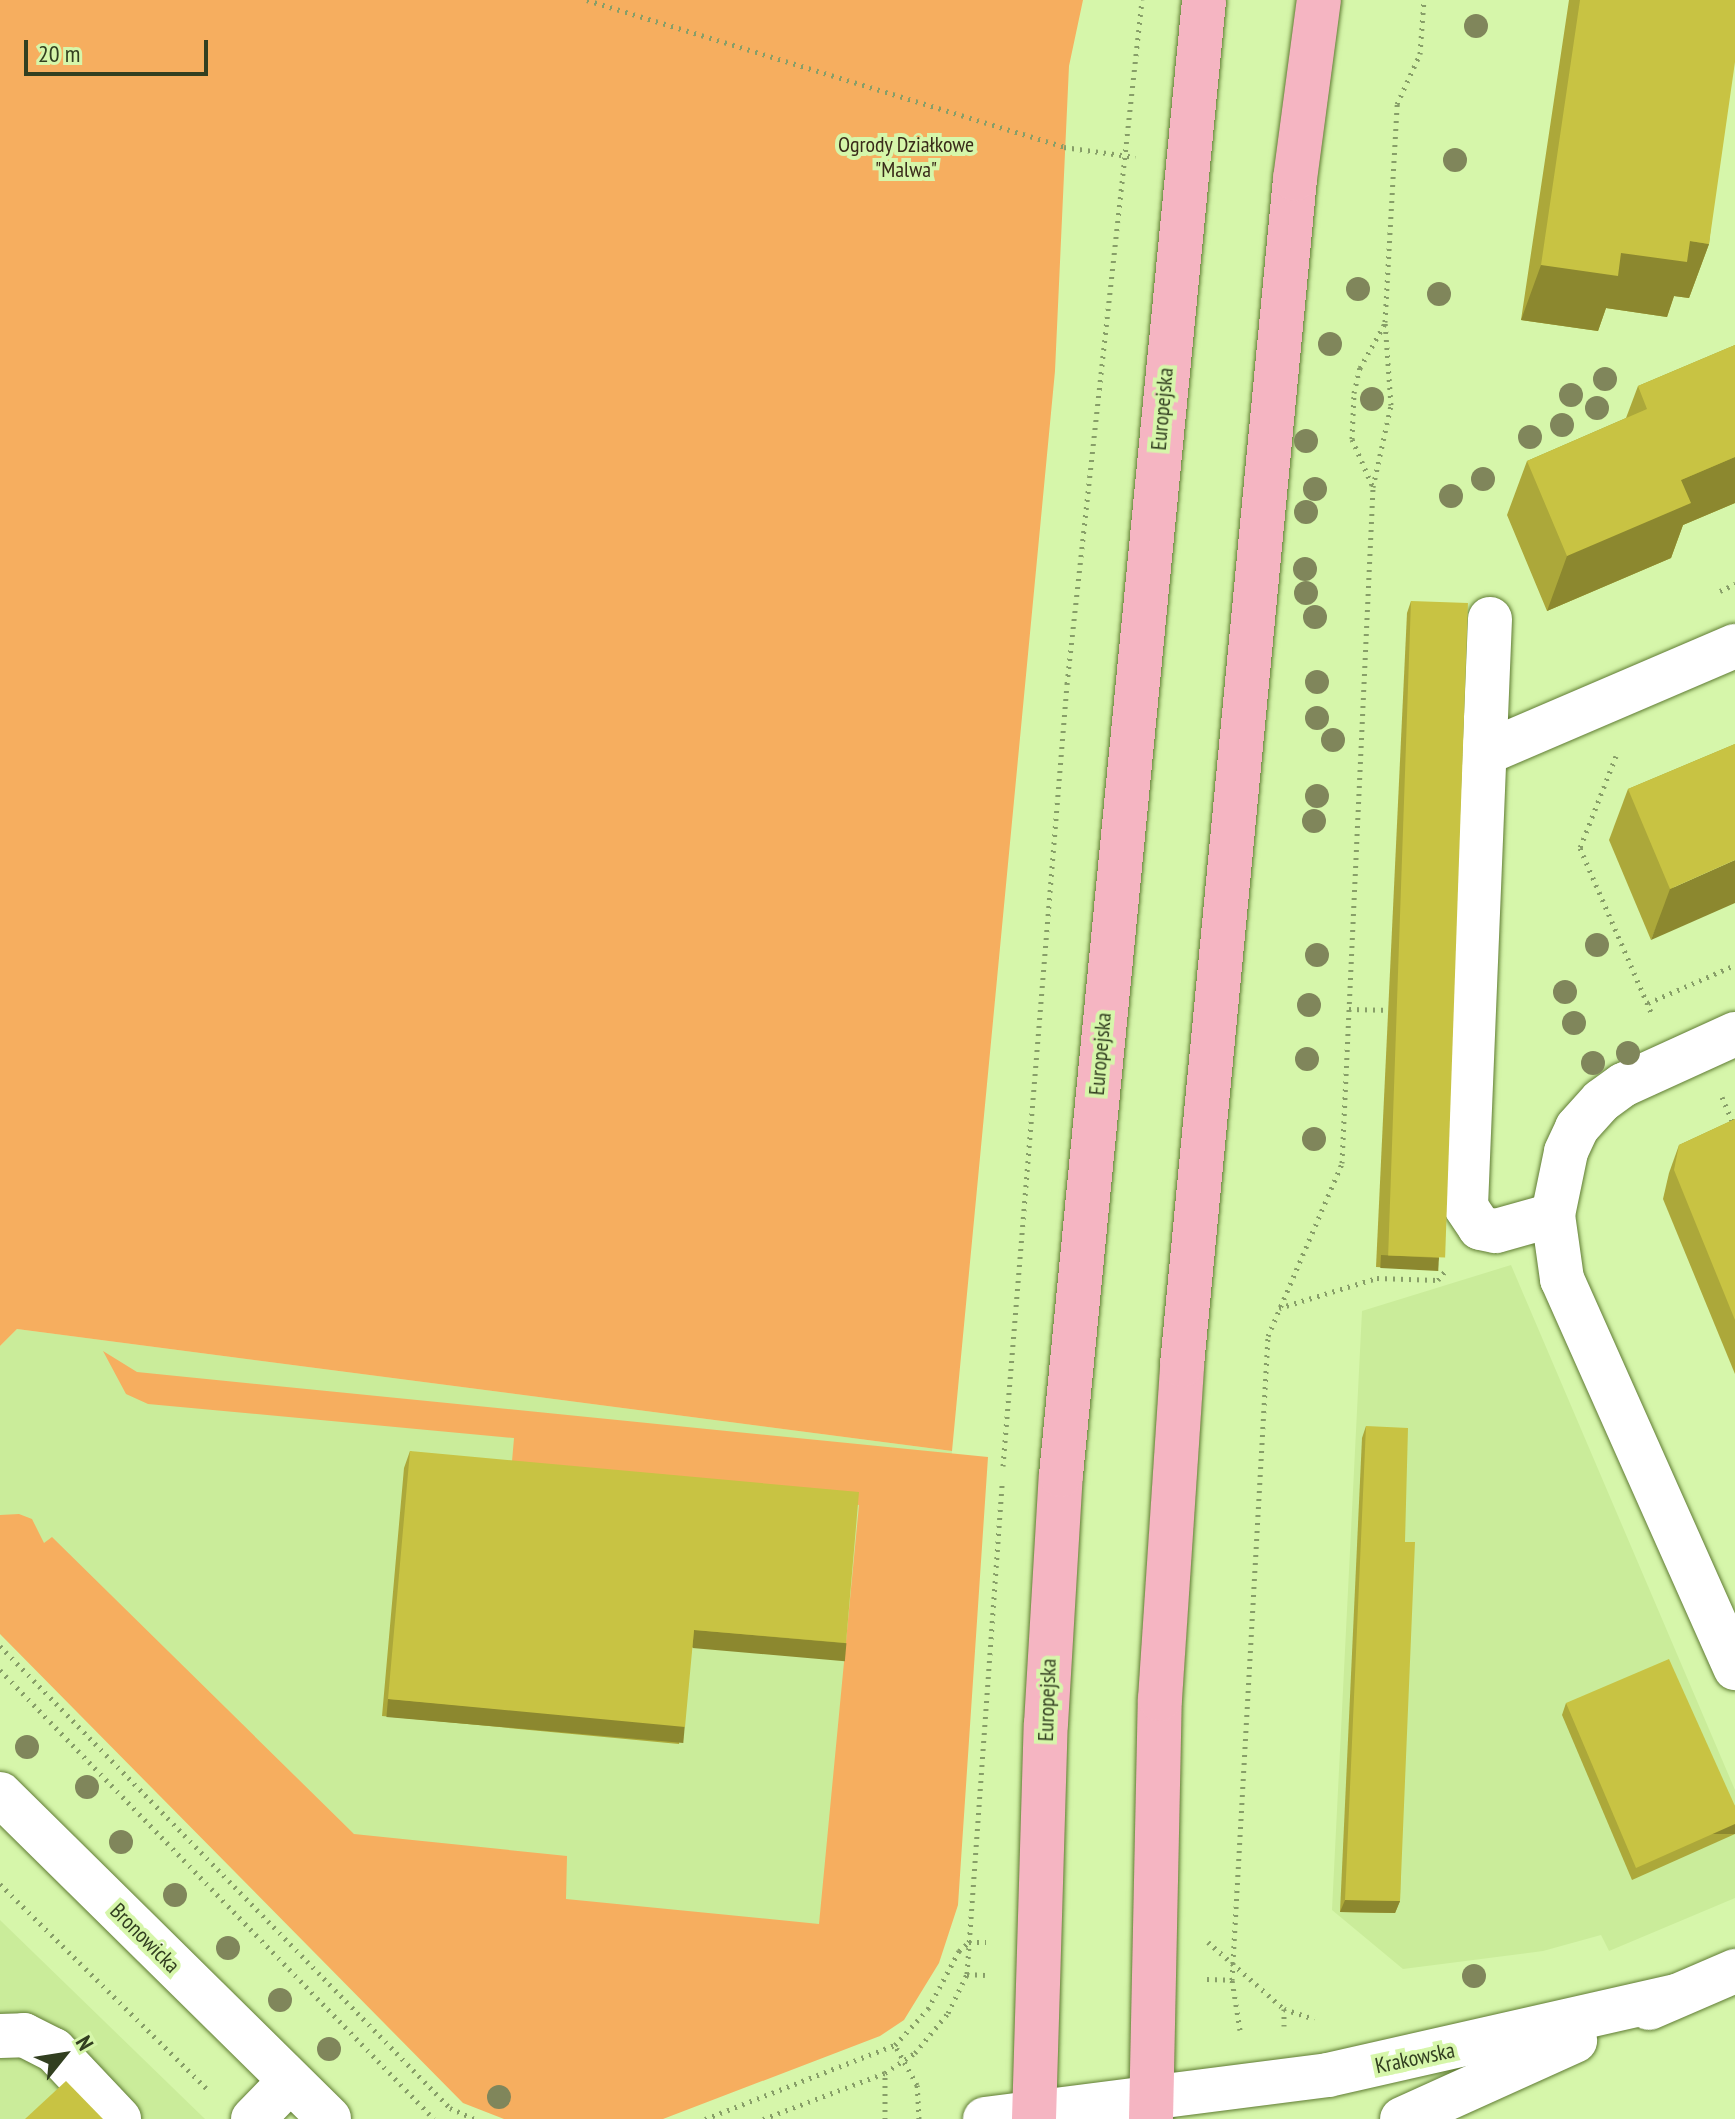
<!DOCTYPE html>
<html>
<head>
<meta charset="utf-8">
<style>
	body { margin:0 }
	#map { position:relative; width:1735px; height:2119px; overflow:hidden; background:#d6f6aa; font-family:"PT Sans Narrow",sans-serif }
	div>[style] { position:absolute }
	.built>* { inset:0; background:#caec9a }
	.green>* { inset:0; background:#f6ae5f }
	.path>* { height:5px; margin-top:-2.5px; transform-origin:0; background:repeating-linear-gradient(90deg,#879e68 0 2px,transparent 0 8px) }
	.roads { filter:drop-shadow(0 0 2px #607c34) drop-shadow(0 0 2px #607c34) }
	.minor>* { height:44px; margin:-22px; padding:0 22px; transform-origin:22px; border-radius:22px; background:#fff }
	.major>* { height:44px; margin:-22px; padding:0 22px; transform-origin:22px; border-radius:22px; background:#f5b5c2 }
	.trees>* { width:24px; height:24px; margin:-12px; border-radius:50%; background:#80865b }
	.wall>* { inset:0; background:#aca83a }
	.shaded-wall>* { inset:0; background:#8c882f; transform-origin:0 0 }
	.building>* { inset:0; background:#c8c343; transform-origin:0 0 }
	span { translate:-50% -50%; white-space:nowrap; text-align:center; line-height:1.15; -webkit-text-stroke:8px #d6f6aa; paint-order:stroke }
	.park-label { font-size:22px; color:#3a2b1a }
	.street-label { font-size:22px; color:#323f20 }
	.north { position:absolute; left:24px; top:2015px; width:80px; height:80px; -webkit-text-stroke:6px #d6f6aa; paint-order:stroke; rotate:60deg; font-size:22px; font-weight:700; line-height:32px; text-align:center; color:#323f20 }
	.north::after { content:''; display:block; margin:auto; width:28px; height:36px; background:#323f20; clip-path:polygon(50% 0,100% 100%,50% 72%,0 100%) }
	.scale { position:absolute; left:24px; top:40px; width:184px; height:36px; box-sizing:border-box; border:4px solid #323f20; border-top:0; padding-left:10px; font-size:24px; line-height:28px; white-space:nowrap; color:#323f20; -webkit-text-stroke:6px #d6f6aa; paint-order:stroke }
</style>
</head>
<body>
<div id="map">
	<div class="built">
		<i style="clip-path:polygon(1511px 1265px,1735px 1790px,1735px 1898px,1609px 1951px,1601px 1935px,1543px 1951px,1403px 1969px,1332px 1910px,1362px 1311px)"></i>
		<i style="clip-path:polygon(17px 1329px,952px 1451px,901px 1996px,704px 2101px,0 1604px,0 1346px)"></i>
		<i style="clip-path:polygon(0 1920px,205px 2119px,0 2119px)"></i>
	</div>
	<div class="green">
		<i style="clip-path:polygon(0 0,1083px 0,1069px 66px,1055px 371px,952px 1451px,17px 1329px,0 1346px)"></i>
		<i style="clip-path:polygon(103px 1351px,137px 1372px,988px 1457px,958px 1905px,939px 1963px,904px 2020px,880px 2036px,663px 2119px,504px 2119px,463px 2103px,0 1634px,0 1515px,19px 1514px,32px 1519px,44px 1543px,52px 1537px,354px 1834px,567px 1856px,566px 1899px,819px 1924px,859px 1505px,511px 1473px,514px 1438px,148px 1404px,126px 1394px)"></i>
	</div>
	<div class="path">
		<i style="left:587px;top:0;width:499px;rotate:17.1deg"></i>
		<i style="left:1064px;top:147px;width:72px;rotate:8deg"></i>
		<i style="left:1372px;top:485px;width:50px;rotate:-113.5deg"></i>
		<i style="left:1352px;top:439px;width:46px;rotate:-87.5deg"></i>
		<i style="left:1354px;top:393px;width:26px;rotate:-77deg"></i>
		<i style="left:1360px;top:368px;width:51px;rotate:-60.9deg"></i>
		<i style="left:1720px;top:591px;width:17px;rotate:-25deg"></i>
		<i style="left:1616px;top:756px;width:99px;rotate:111.4deg"></i>
		<i style="left:1580px;top:848px;width:179px;rotate:66.6deg"></i>
		<i style="left:1648px;top:1003px;width:95px;rotate:-23.6deg"></i>
		<i style="left:1349px;top:1009px;width:45px;rotate:1.3deg"></i>
		<i style="left:1722px;top:1097px;width:34px;rotate:67deg"></i>
		<i style="left:1279px;top:1308px;width:102px;rotate:-17deg"></i>
		<i style="left:1377px;top:1278px;width:61px;rotate:1.9deg"></i>
		<i style="left:1438px;top:1280px;width:14px;rotate:-51deg"></i>
		<i style="left:1003px;top:1466px;width:785px;rotate:-85.32deg"></i>
		<i style="left:1067px;top:684px;width:688px;rotate:-83.74deg"></i>
		<i style="left:0;top:1646px;width:645px;rotate:45.75deg"></i>
		<i style="left:450px;top:2108px;width:27px;rotate:24deg"></i>
		<i style="left:0;top:1670px;width:624px;rotate:45.97deg"></i>
		<i style="left:0;top:1884px;width:291px;rotate:44.7deg"></i>
		<i style="left:1208px;top:1942px;width:101px;rotate:41.4deg"></i>
		<i style="left:1284px;top:2009px;width:17px;rotate:90deg"></i>
		<i style="left:967px;top:1974px;width:495px;rotate:-85.9deg"></i>
		<i style="left:1207px;top:1979px;width:25px;rotate:2deg"></i>
		<i style="left:1284px;top:2009px;width:32px;rotate:18deg"></i>
		<i style="left:1240px;top:2030px;width:51px;rotate:-99.1deg"></i>
		<i style="left:1232px;top:1980px;width:645px;rotate:-86.8deg"></i>
		<i style="left:1268px;top:1336px;width:188px;rotate:-66.8deg"></i>
		<i style="left:1342px;top:1163px;width:677px;rotate:-87.37deg"></i>
		<i style="left:1373px;top:487px;width:84px;rotate:-77.6deg"></i>
		<i style="left:1391px;top:405px;width:83px;rotate:-94.1deg"></i>
		<i style="left:1385px;top:322px;width:218px;rotate:-86.8deg"></i>
		<i style="left:1397px;top:104px;width:55px;rotate:-65.3deg"></i>
		<i style="left:1420px;top:54px;width:54px;rotate:-85.8deg"></i>
		<i style="left:705px;top:2119px;width:204px;rotate:-21.3deg"></i>
		<i style="left:763px;top:2119px;width:130px;rotate:-20.7deg"></i>
		<i style="left:885px;top:2119px;width:46px;rotate:-90deg"></i>
		<i style="left:885px;top:2073px;width:36px;rotate:-34deg"></i>
		<i style="left:915px;top:2053px;width:52px;rotate:-50.5deg"></i>
		<i style="left:948px;top:2013px;width:43px;rotate:-64deg"></i>
		<i style="left:967px;top:1974px;width:18px;rotate:3deg"></i>
		<i style="left:919px;top:2119px;width:34px;rotate:-93deg"></i>
		<i style="left:917px;top:2085px;width:46px;rotate:-118.8deg"></i>
		<i style="left:895px;top:2045px;width:49px;rotate:-47.5deg"></i>
		<i style="left:928px;top:2009px;width:66px;rotate:-61.9deg"></i>
		<i style="left:959px;top:1951px;width:13px;rotate:-42deg"></i>
		<i style="left:969px;top:1942px;width:17px"></i>
	</div>
	<div class="roads">
		<div class="minor">
			<i style="left:1490px;top:619px;width:588px;rotate:92.34deg"></i>
			<i style="left:1466px;top:1207px;width:25px;rotate:56deg"></i>
			<i style="left:1480px;top:1228px;width:16px;rotate:11deg"></i>
			<i style="left:1496px;top:1231px;width:59px;rotate:-15.7deg"></i>
			<i style="left:1485px;top:753px;width:272px;rotate:-23.2deg"></i>
			<i style="left:1735px;top:1034px;width:123px;rotate:155.5deg"></i>
			<i style="left:1623px;top:1085px;width:27px;rotate:144deg"></i>
			<i style="left:1601px;top:1101px;width:36px;rotate:132deg"></i>
			<i style="left:1577px;top:1128px;width:26px;rotate:115deg"></i>
			<i style="left:1566px;top:1152px;width:64px;rotate:101.7deg"></i>
			<i style="left:1553px;top:1215px;width:65px;rotate:82deg"></i>
			<i style="left:1562px;top:1279px;width:426px;rotate:66deg"></i>
			<i style="left:0;top:1794px;width:462px;rotate:44.6deg"></i>
			<i style="left:1649px;top:2008px;width:94px;rotate:-23.3deg"></i>
			<i style="left:0;top:2036px;width:24px;rotate:-2deg"></i>
			<i style="left:24px;top:2035px;width:34px;rotate:27deg"></i>
			<i style="left:54px;top:2050px;width:95px;rotate:46.7deg"></i>
			<i style="left:253px;top:2119px;width:53px;rotate:-45.8deg"></i>
			<i style="left:985px;top:2119px;width:346px;rotate:-7.3deg"></i>
			<i style="left:1328px;top:2075px;width:356px;rotate:-12.8deg"></i>
			<i style="left:1402px;top:2119px;width:190px;rotate:-24.3deg"></i>
		</div>
		<div class="major">
			<i style="left:1034px;top:2119px;width:395px;rotate:-88.3deg"></i>
			<i style="left:1046px;top:1724px;width:249px;rotate:-86.6deg"></i>
			<i style="left:1061px;top:1475px;width:1482px;rotate:-84.46deg"></i>
			<i style="left:1151px;top:2119px;width:420px;rotate:-88.8deg"></i>
			<i style="left:1160px;top:1699px;width:335px;rotate:-86.2deg"></i>
			<i style="left:1182px;top:1365px;width:1191px;rotate:-84.56deg"></i>
			<i style="left:1295px;top:179px;width:181px;rotate:-82.4deg"></i>
		</div>
	</div>
	<div class="trees">
		<i style="left:1476px;top:26px"></i>
		<i style="left:1455px;top:160px"></i>
		<i style="left:1358px;top:289px"></i>
		<i style="left:1439px;top:294px"></i>
		<i style="left:1330px;top:344px"></i>
		<i style="left:1605px;top:379px"></i>
		<i style="left:1571px;top:395px"></i>
		<i style="left:1372px;top:399px"></i>
		<i style="left:1597px;top:408px"></i>
		<i style="left:1562px;top:425px"></i>
		<i style="left:1530px;top:437px"></i>
		<i style="left:1306px;top:441px"></i>
		<i style="left:1483px;top:479px"></i>
		<i style="left:1315px;top:489px"></i>
		<i style="left:1451px;top:496px"></i>
		<i style="left:1306px;top:512px"></i>
		<i style="left:1305px;top:569px"></i>
		<i style="left:1306px;top:593px"></i>
		<i style="left:1315px;top:617px"></i>
		<i style="left:1317px;top:682px"></i>
		<i style="left:1317px;top:718px"></i>
		<i style="left:1333px;top:740px"></i>
		<i style="left:1317px;top:796px"></i>
		<i style="left:1314px;top:821px"></i>
		<i style="left:1597px;top:945px"></i>
		<i style="left:1317px;top:955px"></i>
		<i style="left:1565px;top:992px"></i>
		<i style="left:1309px;top:1005px"></i>
		<i style="left:1574px;top:1023px"></i>
		<i style="left:1628px;top:1053px"></i>
		<i style="left:1307px;top:1059px"></i>
		<i style="left:1593px;top:1063px"></i>
		<i style="left:1314px;top:1139px"></i>
		<i style="left:27px;top:1747px"></i>
		<i style="left:87px;top:1787px"></i>
		<i style="left:121px;top:1842px"></i>
		<i style="left:175px;top:1895px"></i>
		<i style="left:228px;top:1948px"></i>
		<i style="left:1474px;top:1976px"></i>
		<i style="left:280px;top:2000px"></i>
		<i style="left:329px;top:2049px"></i>
		<i style="left:499px;top:2097px"></i>
	</div>
	<div class="wall">
		<i style="clip-path:polygon(1569px 0,1735px 0,1709px 244px,1689px 298px,1674px 296px,1667px 317px,1606px 308px,1598px 331px,1521px 320px)"></i>
		<i style="clip-path:polygon(1735px 345px,1735px 503px,1683px 525px,1671px 558px,1547px 611px,1507px 515px,1527px 461px,1626px 418px,1638px 386px)"></i>
		<i style="clip-path:polygon(1411px 601px,1439px 1258px,1435px 1270px,1376px 1267px,1407px 613px)"></i>
		<i style="clip-path:polygon(1735px 744px,1651px 940px,1609px 840px,1628px 789px)"></i>
		<i style="clip-path:polygon(1735px 1119px,1735px 1374px,1663px 1199px,1669px 1173px,1679px 1145px)"></i>
		<i style="clip-path:polygon(1366px 1426px,1405px 1542px,1400px 1901px,1395px 1913px,1340px 1912px,1362px 1438px)"></i>
		<i style="clip-path:polygon(410px 1451px,846px 1643px,840px 1660px,692px 1647px,679px 1744px,382px 1716px,404px 1468px)"></i>
		<i style="clip-path:polygon(1566px 1703px,1735px 1806px,1735px 1834px,1632px 1880px,1562px 1715px)"></i>
	</div>
	<div class="shaded-wall">
		<i style="clip-path:polygon(1690px 241px,1709px 244px,1689px 298px,1674px 296px,1667px 317px,1606px 308px,1598px 331px,1521px 320px,1541px 265px)"></i>
		<i style="clip-path:polygon(1735px 457px,1735px 503px,1683px 525px,1671px 558px,1547px 611px,1567px 556px,1681px 480px)"></i>
		<i style="clip-path:polygon(1735px 860px,1735px 903px,1651px 940px,1670px 889px)"></i>
		<i style="left:1381px;top:1255px;width:58px;height:13px;rotate:3deg"></i>
		<i style="left:694px;top:1630px;width:153px;height:18px;rotate:5deg"></i>
		<i style="left:388px;top:1699px;width:298px;height:18px;rotate:5deg"></i>
		<i style="left:1735px;top:1824px;width:10px;height:108px;rotate:90deg"></i>
		<i style="clip-path:polygon(1345px 1900px,1400px 1901px,1395px 1913px,1340px 1912px)"></i>
	</div>
	<div class="building">
		<i style="clip-path:polygon(1580px 0,1735px 0,1735px 62px,1709px 244px,1690px 241px,1687px 262px,1621px 253px,1618px 276px,1541px 265px)"></i>
		<i style="clip-path:polygon(1735px 345px,1735px 457px,1681px 480px,1691px 503px,1567px 556px,1527px 461px,1647px 409px,1638px 386px)"></i>
		<i style="left:1411px;top:601px;width:57px;height:655px;rotate:2deg"></i>
		<i style="clip-path:polygon(1735px 744px,1735px 860px,1670px 889px,1628px 789px)"></i>
		<i style="clip-path:polygon(1735px 1119px,1735px 1320px,1674px 1170px,1679px 1145px)"></i>
		<i style="clip-path:polygon(1366px 1426px,1408px 1428px,1405px 1542px,1415px 1542px,1400px 1901px,1345px 1900px)"></i>
		<i style="clip-path:polygon(410px 1451px,859px 1492px,846px 1643px,694px 1630px,685px 1727px,388px 1699px)"></i>
		<i style="clip-path:polygon(1669px 1659px,1735px 1806px,1735px 1824px,1636px 1868px,1566px 1703px)"></i>
		<i style="clip-path:polygon(66px 2081px,103px 2119px,25px 2119px)"></i>
	</div>
	<div class="park-label">
		<span style="left:906px;top:157px">Ogrody Działkowe<br>"Malwa"</span>
	</div>
	<div class="street-label">
		<span style="left:1162px;top:409px;rotate:-85deg">Europejska</span>
		<span style="left:1100px;top:1054px;rotate:-85deg">Europejska</span>
		<span style="left:1047px;top:1700px;rotate:-88deg">Europejska</span>
		<span style="left:145px;top:1938px;rotate:45deg">Bronowicka</span>
		<span style="left:1415px;top:2058px;rotate:-12deg">Krakowska</span>
	</div>
	<div class="north">N</div>
	<div class="scale">20 m</div>
</div>
</body>
</html>
